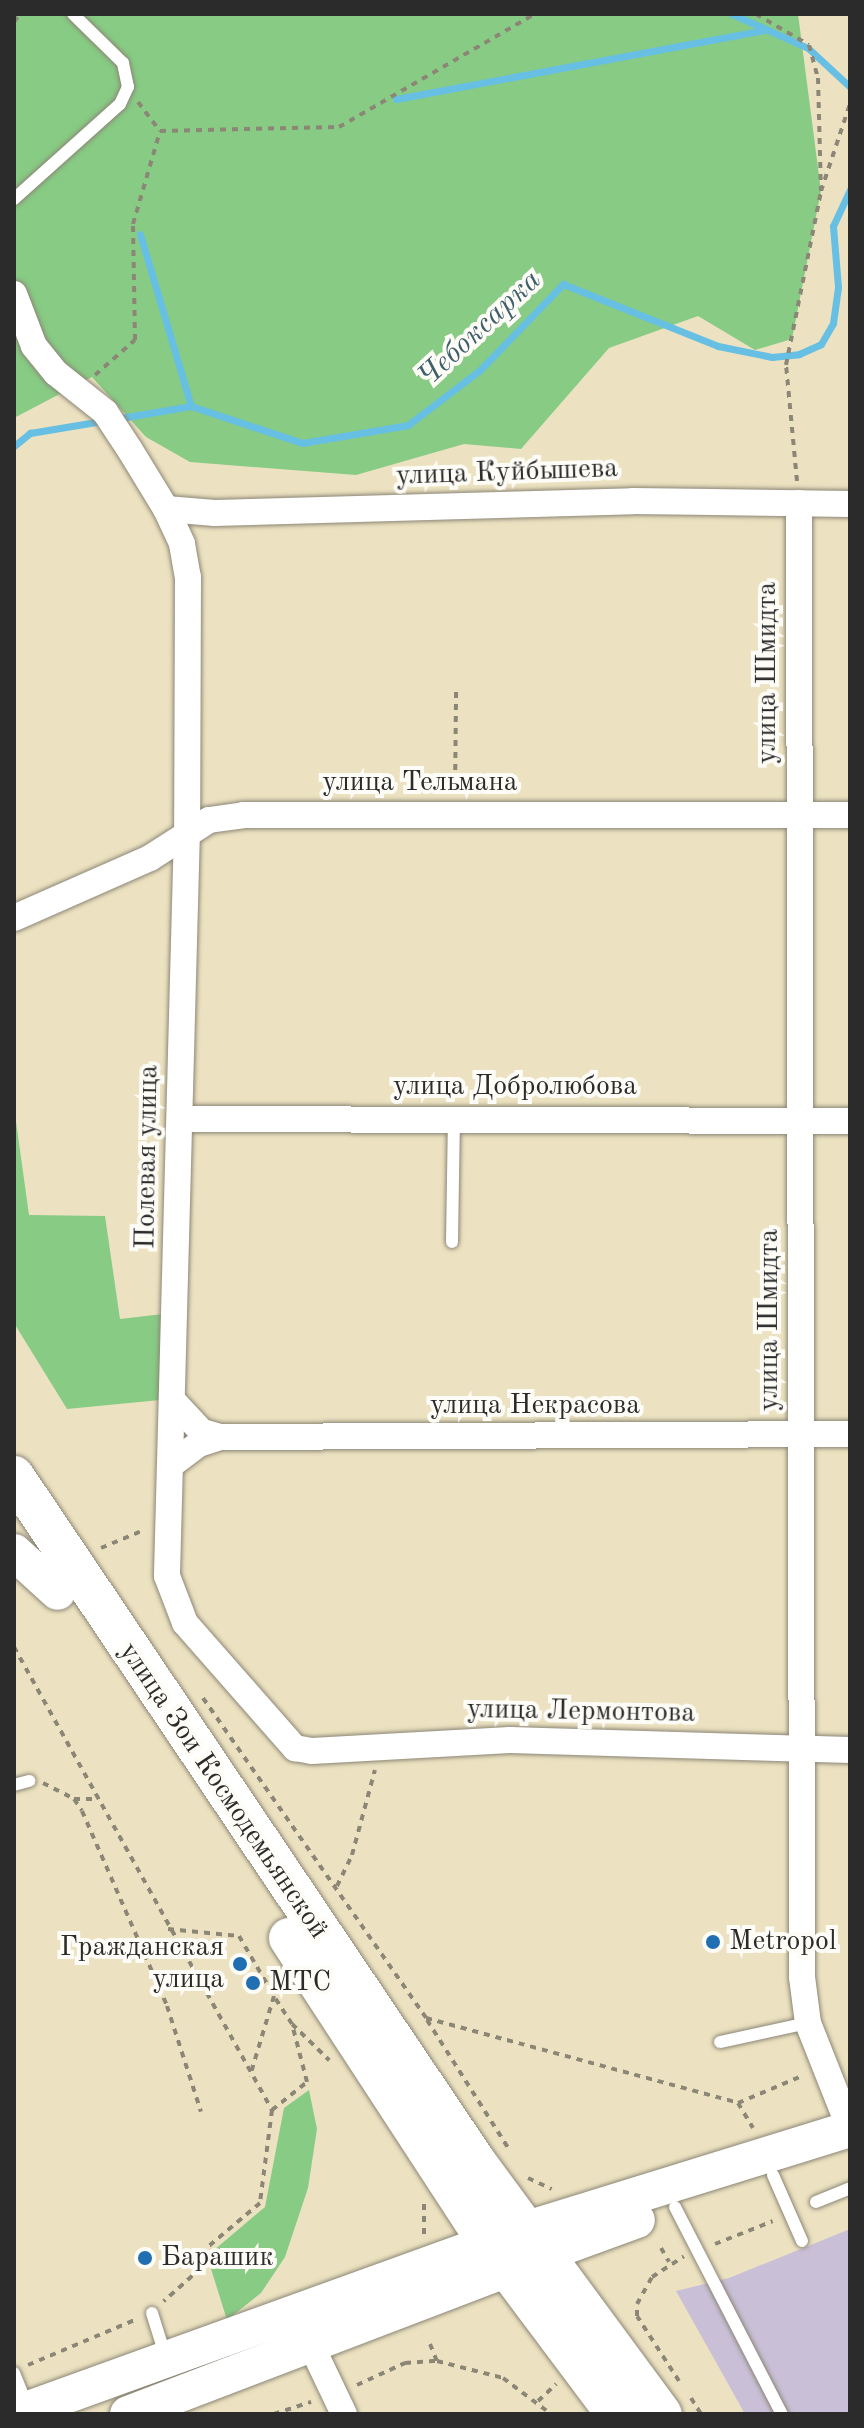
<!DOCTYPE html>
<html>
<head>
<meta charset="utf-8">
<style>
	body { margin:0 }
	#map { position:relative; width:864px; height:2428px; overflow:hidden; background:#ece2c1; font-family:"Old Standard TT",serif }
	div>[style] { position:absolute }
	.industrial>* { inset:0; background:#c9bfd7 }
	.green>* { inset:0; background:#87cb84 }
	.stream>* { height:7px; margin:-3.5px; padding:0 3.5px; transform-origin:3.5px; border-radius:3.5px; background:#67c0e4 }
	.path>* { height:4px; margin-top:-2px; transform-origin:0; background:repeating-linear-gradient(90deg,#8c8676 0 6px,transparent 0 12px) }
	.roads { filter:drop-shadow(0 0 2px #8c8676) drop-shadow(0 0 2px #8c8676) }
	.lane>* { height:12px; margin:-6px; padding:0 6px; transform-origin:6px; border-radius:6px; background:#fff }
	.street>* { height:26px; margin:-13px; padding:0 13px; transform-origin:13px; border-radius:13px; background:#fff }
	.secondary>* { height:36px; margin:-18px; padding:0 18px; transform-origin:18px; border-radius:18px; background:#fff }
	.primary>* { height:40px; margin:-20px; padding:0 20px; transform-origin:20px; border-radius:20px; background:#fff }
	.dots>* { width:22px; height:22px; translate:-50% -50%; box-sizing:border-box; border:4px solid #fdfcf7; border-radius:50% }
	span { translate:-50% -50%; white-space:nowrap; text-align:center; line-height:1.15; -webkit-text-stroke:8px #fdfcf7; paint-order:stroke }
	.street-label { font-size:28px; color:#2b2b2b }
	.poi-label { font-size:28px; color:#2b2b2b }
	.left { translate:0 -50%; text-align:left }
	.right { translate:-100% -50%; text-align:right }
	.water-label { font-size:30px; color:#405f6c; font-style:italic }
	.frame { position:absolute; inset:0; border:16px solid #2b2b2b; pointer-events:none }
</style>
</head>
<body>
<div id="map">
	<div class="industrial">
		<i style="clip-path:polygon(850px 2229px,850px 2414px,745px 2414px,676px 2291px,729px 2278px)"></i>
	</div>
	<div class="green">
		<i style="clip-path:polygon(14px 14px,798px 14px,821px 191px,792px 339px,755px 350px,698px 316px,609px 348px,521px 449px,464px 444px,356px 475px,190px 462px,146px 437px,92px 377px,14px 418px)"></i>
		<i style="clip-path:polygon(14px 1107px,29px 1215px,105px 1216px,120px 1319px,163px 1314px,160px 1400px,67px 1409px,14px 1323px)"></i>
		<i style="clip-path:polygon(309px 2090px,317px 2129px,308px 2188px,285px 2257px,261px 2293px,227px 2320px,207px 2256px,265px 2207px,284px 2108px)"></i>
	</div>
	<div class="stream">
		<i style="left:732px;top:14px;width:83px;rotate:24.1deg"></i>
		<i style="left:808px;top:48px;width:57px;rotate:42.9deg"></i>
		<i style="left:396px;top:99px;width:374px;rotate:-10.6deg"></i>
		<i style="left:140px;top:234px;width:179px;rotate:73.5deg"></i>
		<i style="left:115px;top:419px;width:77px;rotate:-9.7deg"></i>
		<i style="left:191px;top:406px;width:117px;rotate:18.4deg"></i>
		<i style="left:302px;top:443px;width:108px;rotate:-9.6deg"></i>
		<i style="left:408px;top:425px;width:91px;rotate:-37.4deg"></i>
		<i style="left:480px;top:370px;width:120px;rotate:-46deg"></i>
		<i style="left:563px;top:284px;width:167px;rotate:21.8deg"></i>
		<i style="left:718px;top:346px;width:55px;rotate:11.5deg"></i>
		<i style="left:772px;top:357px;width:27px;rotate:-6deg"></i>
		<i style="left:799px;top:354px;width:24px;rotate:-24deg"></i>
		<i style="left:821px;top:344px;width:24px;rotate:-60deg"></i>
		<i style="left:833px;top:323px;width:36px;rotate:-82deg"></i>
		<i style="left:838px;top:287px;width:61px;rotate:-94.7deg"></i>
		<i style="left:833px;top:226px;width:40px;rotate:-65deg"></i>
		<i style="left:14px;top:446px;width:21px;rotate:-39deg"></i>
		<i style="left:30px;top:433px;width:73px;rotate:-9.5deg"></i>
	</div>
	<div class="path">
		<i style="left:756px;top:14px;width:61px;rotate:30.3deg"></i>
		<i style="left:809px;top:45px;width:34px;rotate:75deg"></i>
		<i style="left:818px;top:78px;width:113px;rotate:88.5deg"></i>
		<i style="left:821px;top:191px;width:92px;rotate:-71.6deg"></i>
		<i style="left:14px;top:22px;width:10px;rotate:-53deg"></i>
		<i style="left:138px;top:102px;width:36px;rotate:53deg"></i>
		<i style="left:160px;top:131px;width:179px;rotate:-1.3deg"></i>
		<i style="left:339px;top:127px;width:226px;rotate:-30deg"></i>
		<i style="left:95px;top:375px;width:53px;rotate:-41.2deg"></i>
		<i style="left:135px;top:340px;width:116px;rotate:-91deg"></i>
		<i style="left:133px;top:224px;width:97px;rotate:-73.8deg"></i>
		<i style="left:797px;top:481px;width:117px;rotate:-95.4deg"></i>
		<i style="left:786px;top:365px;width:177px;rotate:-78.6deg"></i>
		<i style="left:455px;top:794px;width:102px;rotate:-89.4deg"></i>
		<i style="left:101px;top:1548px;width:47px;rotate:-22.7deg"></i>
		<i style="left:14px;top:1647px;width:530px;rotate:60.87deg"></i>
		<i style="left:272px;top:2110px;width:94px;rotate:97.4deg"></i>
		<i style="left:260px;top:2203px;width:73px;rotate:140deg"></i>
		<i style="left:204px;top:2250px;width:18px;rotate:99deg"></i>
		<i style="left:201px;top:2268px;width:50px;rotate:138.3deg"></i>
		<i style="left:203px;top:1698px;width:390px;rotate:55.1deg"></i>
		<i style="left:426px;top:2018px;width:323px;rotate:15.2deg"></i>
		<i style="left:738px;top:2103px;width:69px;rotate:-22.9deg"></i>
		<i style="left:43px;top:1783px;width:35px;rotate:27deg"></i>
		<i style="left:74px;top:1799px;width:14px;rotate:56deg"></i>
		<i style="left:82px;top:1811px;width:213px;rotate:66.4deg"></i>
		<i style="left:167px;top:2006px;width:111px;rotate:72.2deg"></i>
		<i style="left:74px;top:1799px;width:22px"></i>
		<i style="left:337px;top:1886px;width:34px;rotate:-64deg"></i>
		<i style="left:352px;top:1855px;width:88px;rotate:-74.9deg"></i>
		<i style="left:168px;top:1929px;width:71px;rotate:5.6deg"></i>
		<i style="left:239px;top:1936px;width:69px;rotate:59.7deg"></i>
		<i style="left:274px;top:1996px;width:84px;rotate:106.7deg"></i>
		<i style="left:427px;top:2020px;width:155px;rotate:57.6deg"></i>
		<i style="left:292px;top:2024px;width:52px;rotate:44.2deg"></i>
		<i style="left:738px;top:2103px;width:29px;rotate:59deg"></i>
		<i style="left:272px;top:2110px;width:45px;rotate:-38.7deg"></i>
		<i style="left:307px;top:2082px;width:60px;rotate:-104.5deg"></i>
		<i style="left:292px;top:2024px;width:33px;rotate:-123deg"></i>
		<i style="left:528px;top:2178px;width:26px;rotate:25deg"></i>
		<i style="left:424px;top:2204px;width:30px;rotate:90deg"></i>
		<i style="left:715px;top:2244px;width:62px;rotate:-21.6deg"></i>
		<i style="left:661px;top:2248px;width:16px;rotate:60deg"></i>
		<i style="left:430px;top:2344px;width:18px;rotate:68deg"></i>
		<i style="left:28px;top:2365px;width:118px;rotate:-22.9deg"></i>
		<i style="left:679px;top:2381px;width:77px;rotate:-122.9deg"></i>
		<i style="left:637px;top:2316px;width:12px;rotate:-90deg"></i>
		<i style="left:637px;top:2304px;width:31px;rotate:-61deg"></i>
		<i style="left:652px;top:2277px;width:38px;rotate:-33deg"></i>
		<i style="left:357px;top:2385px;width:53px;rotate:-24.6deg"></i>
		<i style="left:405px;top:2363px;width:32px;rotate:-4deg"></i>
		<i style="left:437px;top:2361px;width:68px;rotate:14.4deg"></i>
		<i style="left:503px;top:2378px;width:60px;rotate:36.9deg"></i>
		<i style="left:691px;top:2398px;width:19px;rotate:58deg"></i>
		<i style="left:538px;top:2401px;width:25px;rotate:-43deg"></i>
		<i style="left:274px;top:2414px;width:39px;rotate:-18deg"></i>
	</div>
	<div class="roads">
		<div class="lane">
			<i style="left:14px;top:199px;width:142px;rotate:-41.9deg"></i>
			<i style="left:120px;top:104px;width:19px;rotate:-65deg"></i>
			<i style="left:128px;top:87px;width:25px;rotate:-102deg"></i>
			<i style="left:123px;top:63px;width:70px;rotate:-135.6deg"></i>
			<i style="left:452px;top:1242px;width:123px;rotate:-89.1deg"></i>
			<i style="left:14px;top:1785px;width:16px;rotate:-15deg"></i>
			<i style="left:720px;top:2042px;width:90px;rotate:-12.2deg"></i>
			<i style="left:773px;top:2175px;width:72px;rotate:66.3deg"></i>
			<i style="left:816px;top:2202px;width:37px;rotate:-22deg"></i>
			<i style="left:675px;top:2207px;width:233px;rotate:62.7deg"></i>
			<i style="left:152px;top:2313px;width:47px;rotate:72.7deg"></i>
			<i style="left:14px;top:2373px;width:38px;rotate:68deg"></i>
		</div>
		<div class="street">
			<i style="left:14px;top:294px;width:56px;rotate:69deg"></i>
			<i style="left:34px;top:346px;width:35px;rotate:51deg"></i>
			<i style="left:56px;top:373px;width:63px;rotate:38.5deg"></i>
			<i style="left:105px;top:412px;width:45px;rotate:56.7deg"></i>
			<i style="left:130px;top:450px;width:69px;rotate:58.6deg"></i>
			<i style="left:166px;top:509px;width:38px;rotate:65deg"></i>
			<i style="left:182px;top:544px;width:34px;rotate:80deg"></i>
			<i style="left:188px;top:577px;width:253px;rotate:90.2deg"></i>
			<i style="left:187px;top:830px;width:746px;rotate:91.54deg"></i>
			<i style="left:167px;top:1576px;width:50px;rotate:69deg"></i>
			<i style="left:185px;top:1623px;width:167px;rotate:48.7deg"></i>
			<i style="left:295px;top:1748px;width:17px;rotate:10deg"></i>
			<i style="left:312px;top:1751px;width:198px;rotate:-3.2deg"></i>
			<i style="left:510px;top:1740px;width:340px;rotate:1.7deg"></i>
			<i style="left:799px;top:503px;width:1474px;rotate:89.88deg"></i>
			<i style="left:802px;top:1977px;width:46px;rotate:82.6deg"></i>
			<i style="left:808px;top:2023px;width:114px;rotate:68.4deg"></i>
			<i style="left:166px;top:509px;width:49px;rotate:4.7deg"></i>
			<i style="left:215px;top:513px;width:418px;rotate:-1.6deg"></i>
			<i style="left:633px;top:501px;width:217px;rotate:0.8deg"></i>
			<i style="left:14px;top:918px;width:149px;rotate:-23.8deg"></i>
			<i style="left:150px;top:858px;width:70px;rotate:-32.8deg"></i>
			<i style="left:209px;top:820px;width:34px;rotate:-8deg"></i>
			<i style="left:243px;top:815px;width:607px"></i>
			<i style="left:180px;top:1119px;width:670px;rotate:0.17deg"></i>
			<i style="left:220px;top:1437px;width:630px;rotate:-0.27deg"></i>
			<i style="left:172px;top:1464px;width:34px;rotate:-37deg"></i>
			<i style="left:199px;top:1444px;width:22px;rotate:-18deg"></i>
			<i style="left:220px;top:1437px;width:19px;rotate:-164deg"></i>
			<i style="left:202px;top:1432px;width:41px;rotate:-133deg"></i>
			<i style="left:312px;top:2347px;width:74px;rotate:64.5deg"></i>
		</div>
		<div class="secondary">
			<i style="left:14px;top:1552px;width:59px;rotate:42.3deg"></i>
			<i style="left:524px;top:2230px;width:341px;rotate:-17.2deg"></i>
			<i style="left:541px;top:2255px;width:102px;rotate:-20deg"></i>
			<i style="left:15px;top:2414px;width:503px;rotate:-19.88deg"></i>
			<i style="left:128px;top:2414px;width:406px;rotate:-20.9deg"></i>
		</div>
		<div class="primary">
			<i style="left:14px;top:1476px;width:827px;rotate:56.04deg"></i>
			<i style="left:476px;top:2162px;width:313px;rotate:53.6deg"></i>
			<i style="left:289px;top:1938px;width:364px;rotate:56.9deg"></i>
			<i style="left:488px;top:2243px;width:214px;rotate:53.2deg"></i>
		</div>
	</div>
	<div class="dots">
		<i style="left:713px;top:1942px;background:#1f6fb2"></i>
		<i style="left:240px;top:1964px;background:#1f6fb2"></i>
		<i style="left:253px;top:1983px;background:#1f6fb2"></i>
		<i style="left:145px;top:2258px;background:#1f6fb2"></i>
	</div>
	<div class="street-label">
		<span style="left:507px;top:473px;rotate:-2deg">улица Куйбышева</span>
		<span style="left:768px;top:673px;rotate:-90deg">улица Шмидта</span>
		<span style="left:420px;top:783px">улица Тельмана</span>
		<span style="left:515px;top:1087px">улица Добролюбова</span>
		<span style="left:148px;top:1157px;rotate:-89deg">Полевая улица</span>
		<span style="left:770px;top:1320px;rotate:-90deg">улица Шмидта</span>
		<span style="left:535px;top:1406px">улица Некрасова</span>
		<span style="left:581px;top:1712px;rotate:1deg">улица Лермонтова</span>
		<span style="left:223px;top:1791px;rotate:56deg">улица Зои Космодемьянской</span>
	</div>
	<div class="poi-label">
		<span class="left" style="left:729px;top:1942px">Metropol</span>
		<span class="right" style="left:224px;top:1964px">Гражданская<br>улица</span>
		<span class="left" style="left:269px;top:1983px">МТС</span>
		<span class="left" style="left:161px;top:2258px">Барашик</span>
	</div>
	<div class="water-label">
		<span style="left:480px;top:329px;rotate:-43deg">Чебоксарка</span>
	</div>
	<div class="frame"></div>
</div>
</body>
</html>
